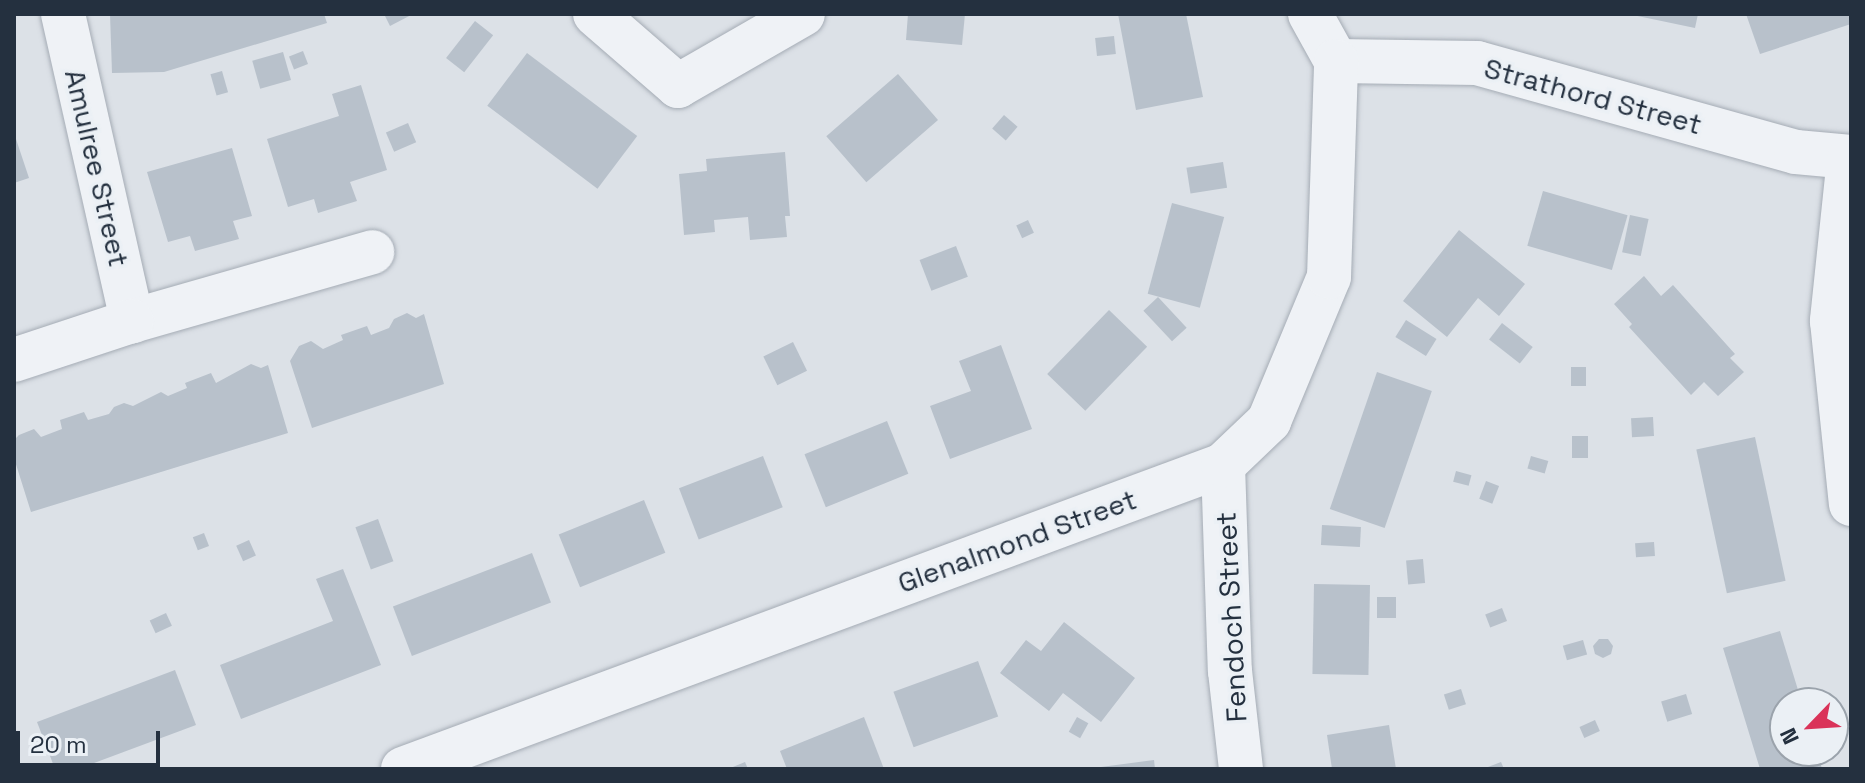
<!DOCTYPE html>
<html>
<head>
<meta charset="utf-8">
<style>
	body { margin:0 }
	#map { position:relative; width:1865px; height:783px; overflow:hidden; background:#dce1e7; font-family:"Space Grotesk",sans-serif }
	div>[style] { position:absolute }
	.building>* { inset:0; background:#b8c1cb; transform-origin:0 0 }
	.roads { filter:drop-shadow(0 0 2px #a5acb5) drop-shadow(0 0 2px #a5acb5) }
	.minor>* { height:44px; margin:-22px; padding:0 22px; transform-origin:22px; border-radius:22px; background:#eff2f6 }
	span { translate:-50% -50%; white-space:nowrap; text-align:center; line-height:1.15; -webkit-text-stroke:7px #ebf0f5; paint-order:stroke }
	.street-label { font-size:28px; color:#24303f }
	.frame { position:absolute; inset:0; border:16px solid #24303f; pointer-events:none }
	.north { position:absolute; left:1769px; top:687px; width:80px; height:80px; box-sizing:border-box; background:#ebf0f5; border:2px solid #9ba3ac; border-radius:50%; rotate:245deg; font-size:22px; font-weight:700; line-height:32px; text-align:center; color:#24303f }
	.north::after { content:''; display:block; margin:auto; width:28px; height:36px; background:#da3359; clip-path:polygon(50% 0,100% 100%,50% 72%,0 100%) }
	.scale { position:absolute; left:16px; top:731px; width:144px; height:36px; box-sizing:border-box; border:4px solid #24303f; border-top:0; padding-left:10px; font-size:24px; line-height:28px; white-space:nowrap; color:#24303f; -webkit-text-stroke:6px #ebf0f5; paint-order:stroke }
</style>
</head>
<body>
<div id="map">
	<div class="building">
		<i style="clip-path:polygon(110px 14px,324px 14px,327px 23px,164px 72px,112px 73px)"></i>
		<i style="clip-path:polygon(384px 14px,413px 14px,390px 26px)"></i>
		<i style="clip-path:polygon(908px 14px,965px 14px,962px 45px,906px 40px)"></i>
		<i style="clip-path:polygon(1118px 14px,1186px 14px,1203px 97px,1136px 110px)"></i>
		<i style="clip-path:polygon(1628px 14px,1698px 14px,1695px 28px)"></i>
		<i style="clip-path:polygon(1746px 14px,1851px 14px,1851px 24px,1760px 54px)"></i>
		<i style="left:475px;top:21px;width:23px;height:47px;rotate:38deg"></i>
		<i style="left:1114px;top:36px;width:18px;height:19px;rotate:84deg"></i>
		<i style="left:303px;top:51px;width:14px;height:15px;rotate:69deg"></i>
		<i style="left:283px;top:52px;width:29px;height:32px;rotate:74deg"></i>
		<i style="left:527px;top:53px;width:138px;height:66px;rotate:37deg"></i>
		<i style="left:222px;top:71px;width:22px;height:12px;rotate:74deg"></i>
		<i style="left:898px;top:74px;width:61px;height:95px;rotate:49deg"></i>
		<i style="clip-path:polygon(361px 85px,387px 170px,350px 182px,357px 201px,318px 213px,314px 199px,288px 207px,267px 139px,339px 116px,332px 94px)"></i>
		<i style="left:1004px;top:115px;width:18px;height:18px;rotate:41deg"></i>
		<i style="left:408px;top:123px;width:21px;height:24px;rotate:67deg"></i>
		<i style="clip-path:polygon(14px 133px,29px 178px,14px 183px)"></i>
		<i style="clip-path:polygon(232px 148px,252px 216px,233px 221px,239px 239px,195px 251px,190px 236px,168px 242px,147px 172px)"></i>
		<i style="clip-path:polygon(785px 152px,790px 216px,785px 216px,787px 237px,750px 240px,748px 217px,714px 220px,715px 232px,684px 235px,679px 174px,707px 171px,706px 159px)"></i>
		<i style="left:1223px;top:162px;width:26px;height:37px;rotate:81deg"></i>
		<i style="left:1543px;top:191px;width:88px;height:57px;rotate:16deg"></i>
		<i style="left:1172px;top:203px;width:54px;height:94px;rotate:15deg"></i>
		<i style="left:1630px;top:215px;width:19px;height:38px;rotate:12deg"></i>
		<i style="left:1028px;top:220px;width:14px;height:13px;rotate:65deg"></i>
		<i style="clip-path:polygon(1459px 230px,1525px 284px,1499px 316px,1478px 298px,1447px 337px,1403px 301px)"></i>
		<i style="left:956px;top:246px;width:33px;height:39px;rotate:69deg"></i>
		<i style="clip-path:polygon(1644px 276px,1661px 296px,1673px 285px,1735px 354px,1730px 358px,1744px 372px,1718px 396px,1704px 382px,1691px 395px,1629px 327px,1632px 324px,1614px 304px)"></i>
		<i style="left:1158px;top:297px;width:42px;height:20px;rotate:47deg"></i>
		<i style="left:1109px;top:310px;width:53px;height:89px;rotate:44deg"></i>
		<i style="clip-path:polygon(407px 313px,416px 318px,424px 314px,444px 384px,312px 428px,290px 361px,299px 346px,311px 341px,323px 349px,343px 340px,341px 335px,367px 326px,371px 335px,389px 328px,394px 319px)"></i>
		<i style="left:1406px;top:320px;width:36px;height:20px;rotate:32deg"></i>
		<i style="left:1502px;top:323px;width:39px;height:21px;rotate:38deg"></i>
		<i style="left:793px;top:342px;width:32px;height:33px;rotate:64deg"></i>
		<i style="clip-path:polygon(1001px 345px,1032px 429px,950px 459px,930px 406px,971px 391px,959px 361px)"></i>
		<i style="clip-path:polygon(251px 364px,261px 368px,268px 365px,288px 433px,31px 512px,14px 458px,14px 440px,19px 435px,34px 429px,41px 437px,62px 429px,60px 420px,84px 412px,88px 420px,109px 414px,114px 407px,124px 403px,133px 406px,161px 392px,168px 396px,187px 388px,185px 383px,211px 373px,216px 383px)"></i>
		<i style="left:1571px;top:367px;width:15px;height:19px"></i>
		<i style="left:1377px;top:372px;width:58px;height:145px;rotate:19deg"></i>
		<i style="left:1653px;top:417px;width:19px;height:22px;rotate:87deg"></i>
		<i style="left:887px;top:421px;width:57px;height:89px;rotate:68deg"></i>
		<i style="left:1572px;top:436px;width:16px;height:22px"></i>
		<i style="left:1755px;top:437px;width:147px;height:60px;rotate:78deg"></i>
		<i style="left:763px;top:456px;width:55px;height:90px;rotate:69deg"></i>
		<i style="left:1531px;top:456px;width:18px;height:13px;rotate:16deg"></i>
		<i style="left:1456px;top:471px;width:16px;height:11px;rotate:15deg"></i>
		<i style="left:1486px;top:481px;width:14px;height:19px;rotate:21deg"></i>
		<i style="left:644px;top:500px;width:57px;height:92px;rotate:68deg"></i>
		<i style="left:378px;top:519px;width:45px;height:24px;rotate:70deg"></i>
		<i style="left:1322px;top:525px;width:39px;height:20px;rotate:3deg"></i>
		<i style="left:204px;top:533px;width:14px;height:12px;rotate:69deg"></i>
		<i style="left:249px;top:540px;width:17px;height:14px;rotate:66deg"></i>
		<i style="left:1654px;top:542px;width:14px;height:19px;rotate:86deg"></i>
		<i style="left:532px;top:553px;width:53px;height:149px;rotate:69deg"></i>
		<i style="left:1423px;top:559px;width:24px;height:17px;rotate:85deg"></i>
		<i style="clip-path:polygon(343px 569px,381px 665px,241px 719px,220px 665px,333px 621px,316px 579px)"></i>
		<i style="left:1314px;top:584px;width:56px;height:90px;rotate:1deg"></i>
		<i style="left:1377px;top:597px;width:19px;height:21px"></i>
		<i style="left:1502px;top:608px;width:14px;height:18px;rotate:69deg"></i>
		<i style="left:166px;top:613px;width:14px;height:18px;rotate:65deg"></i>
		<i style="clip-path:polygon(1064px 622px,1135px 678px,1101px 722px,1063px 693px,1049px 711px,1000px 673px,1026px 640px,1041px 651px)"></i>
		<i style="clip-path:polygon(1780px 631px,1802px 703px,1785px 703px,1785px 751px,1817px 751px,1822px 769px,1760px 769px,1723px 648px)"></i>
		<i style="clip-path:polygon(1599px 639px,1608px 639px,1613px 646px,1611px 654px,1603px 658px,1595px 654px,1593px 646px)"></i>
		<i style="left:1583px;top:640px;width:15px;height:21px;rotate:74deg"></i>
		<i style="left:978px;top:661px;width:59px;height:90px;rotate:70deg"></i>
		<i style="clip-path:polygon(175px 670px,196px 725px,78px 769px,55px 769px,37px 722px)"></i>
		<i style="left:1461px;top:689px;width:16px;height:18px;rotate:72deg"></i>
		<i style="left:1686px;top:694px;width:21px;height:26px;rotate:73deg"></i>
		<i style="clip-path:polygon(864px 717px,884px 769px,787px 769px,780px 751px)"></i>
		<i style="left:1077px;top:717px;width:13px;height:17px;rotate:29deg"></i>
		<i style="left:1595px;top:720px;width:12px;height:17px;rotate:66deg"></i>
		<i style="clip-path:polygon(1389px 725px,1396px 769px,1332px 769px,1327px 735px)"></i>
		<i style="clip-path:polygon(1154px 760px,1155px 769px,1101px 769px,1101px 767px)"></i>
		<i style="clip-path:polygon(745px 762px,748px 769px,728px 769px)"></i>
		<i style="clip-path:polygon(1501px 762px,1504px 769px,1489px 769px,1488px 767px)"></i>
	</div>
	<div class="roads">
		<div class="minor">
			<i style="left:63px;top:14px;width:315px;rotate:77.3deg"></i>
			<i style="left:132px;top:321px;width:250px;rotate:-16deg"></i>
			<i style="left:595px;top:14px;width:110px;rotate:40.9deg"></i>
			<i style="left:678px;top:86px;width:144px;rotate:-29.9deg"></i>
			<i style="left:1310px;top:14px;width:54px;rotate:61deg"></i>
			<i style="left:1336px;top:61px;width:141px;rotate:0.8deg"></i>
			<i style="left:1477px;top:63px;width:331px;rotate:15.6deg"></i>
			<i style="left:1796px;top:152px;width:55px;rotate:5.2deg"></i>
			<i style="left:1849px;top:158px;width:164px;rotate:96deg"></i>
			<i style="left:1832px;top:321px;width:184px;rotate:84.1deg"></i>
			<i style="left:14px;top:360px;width:124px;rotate:-18.3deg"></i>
			<i style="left:1223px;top:465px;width:206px;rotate:88.1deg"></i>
			<i style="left:1230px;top:671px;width:99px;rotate:83.6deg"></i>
			<i style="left:403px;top:769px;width:875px;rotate:-20.34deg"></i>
			<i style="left:1223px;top:465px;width:64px;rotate:-43.7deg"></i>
			<i style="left:1269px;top:421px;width:156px;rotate:-67.4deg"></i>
			<i style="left:1329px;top:277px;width:216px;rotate:-88.1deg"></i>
		</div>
	</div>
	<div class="street-label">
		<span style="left:1593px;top:96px;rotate:15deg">Strathord Street</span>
		<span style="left:97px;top:168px;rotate:77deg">Amulree Street</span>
		<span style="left:1017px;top:541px;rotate:-20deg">Glenalmond Street</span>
		<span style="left:1231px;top:617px;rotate:-93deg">Fendoch Street</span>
	</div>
	<div class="frame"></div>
	<div class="north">N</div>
	<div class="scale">20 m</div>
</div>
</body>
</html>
